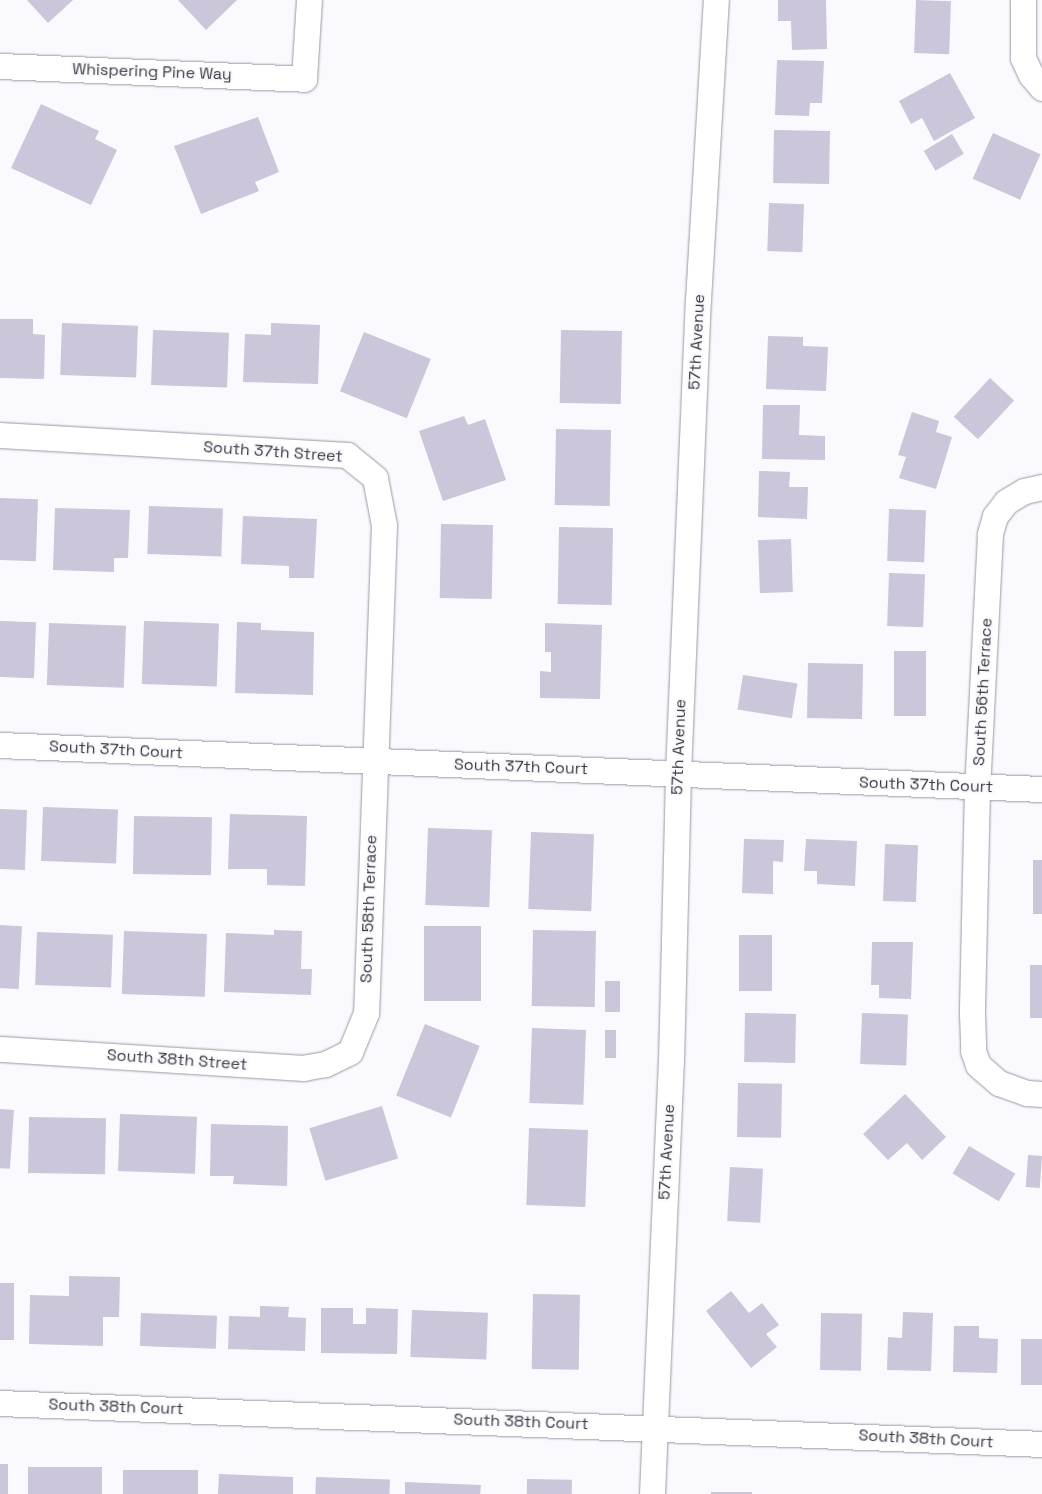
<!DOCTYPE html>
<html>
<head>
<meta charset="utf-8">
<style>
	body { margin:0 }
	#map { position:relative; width:1042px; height:1494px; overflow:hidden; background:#faf9fd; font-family:"Space Grotesk",sans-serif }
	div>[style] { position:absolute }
	.building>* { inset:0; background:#cbc6d9; transform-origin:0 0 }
	.roads { filter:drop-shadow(0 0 1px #9b96a8) drop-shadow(0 0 1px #9b96a8) }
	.minor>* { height:25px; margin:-12.5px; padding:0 12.5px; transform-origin:12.5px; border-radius:12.5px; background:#fff }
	span { translate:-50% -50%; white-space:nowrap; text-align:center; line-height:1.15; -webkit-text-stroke:4.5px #faf9fd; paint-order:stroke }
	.street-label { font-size:16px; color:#3b3940 }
</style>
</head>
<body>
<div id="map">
	<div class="building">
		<i style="clip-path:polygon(27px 0,73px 0,48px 23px)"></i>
		<i style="clip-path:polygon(178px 0,237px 0,206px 30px)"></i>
		<i style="clip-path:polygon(778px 0,826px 0,827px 49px,792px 50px,791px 21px,778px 21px)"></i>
		<i style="left:916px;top:0;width:35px;height:53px;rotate:2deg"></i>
		<i style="clip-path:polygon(777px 60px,824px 61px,822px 103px,810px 103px,809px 116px,775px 115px)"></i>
		<i style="clip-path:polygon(950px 73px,975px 118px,934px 141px,922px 118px,911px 124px,899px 101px)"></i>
		<i style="clip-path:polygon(41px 104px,99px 131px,95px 139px,117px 150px,91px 205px,11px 168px)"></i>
		<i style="clip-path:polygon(258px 117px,279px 172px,255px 182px,259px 191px,201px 214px,174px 146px)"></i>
		<i style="left:774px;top:130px;width:56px;height:53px;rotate:1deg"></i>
		<i style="left:993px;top:133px;width:52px;height:50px;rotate:24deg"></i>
		<i style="left:952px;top:134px;width:23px;height:33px;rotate:59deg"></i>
		<i style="left:769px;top:203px;width:35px;height:48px;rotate:2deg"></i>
		<i style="clip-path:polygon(0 319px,33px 319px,33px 334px,45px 335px,44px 379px,0 378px)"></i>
		<i style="left:62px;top:323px;width:76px;height:52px;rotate:2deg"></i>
		<i style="clip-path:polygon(271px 323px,320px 325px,318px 384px,243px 382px,245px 334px,271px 335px)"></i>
		<i style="left:153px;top:330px;width:76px;height:55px;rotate:2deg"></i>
		<i style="left:561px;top:330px;width:61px;height:73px;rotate:1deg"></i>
		<i style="left:364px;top:332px;width:72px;height:64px;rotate:22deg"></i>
		<i style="clip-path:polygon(768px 336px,803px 337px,803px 346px,828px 347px,826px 391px,766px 389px)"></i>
		<i style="left:990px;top:378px;width:33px;height:53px;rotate:43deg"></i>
		<i style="clip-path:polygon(763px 405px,800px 405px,799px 435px,825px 436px,825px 460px,762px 459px)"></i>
		<i style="clip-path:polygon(912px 412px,939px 421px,936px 432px,952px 437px,936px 489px,899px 478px,906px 457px,898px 455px)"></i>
		<i style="clip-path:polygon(464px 416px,468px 425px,485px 419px,506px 480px,443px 501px,419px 431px)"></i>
		<i style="left:556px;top:429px;width:55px;height:76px;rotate:1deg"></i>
		<i style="clip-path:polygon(759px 471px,790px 472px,789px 487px,808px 487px,807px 519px,758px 517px)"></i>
		<i style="left:0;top:498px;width:38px;height:62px;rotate:2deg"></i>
		<i style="left:149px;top:506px;width:74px;height:48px;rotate:2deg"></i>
		<i style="clip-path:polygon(55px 508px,130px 510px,128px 558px,114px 558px,114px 572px,53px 570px)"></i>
		<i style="left:889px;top:509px;width:37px;height:52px;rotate:2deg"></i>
		<i style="clip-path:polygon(243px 516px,317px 519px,314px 578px,289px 578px,289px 566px,241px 564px)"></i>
		<i style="left:441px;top:524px;width:52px;height:74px;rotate:1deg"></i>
		<i style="left:559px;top:527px;width:54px;height:77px;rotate:1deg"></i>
		<i style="left:791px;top:539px;width:53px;height:33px;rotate:88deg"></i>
		<i style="left:889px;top:573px;width:36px;height:53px;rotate:2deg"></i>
		<i style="left:0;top:621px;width:36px;height:56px;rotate:2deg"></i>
		<i style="left:144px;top:621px;width:75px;height:63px;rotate:2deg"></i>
		<i style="clip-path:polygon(237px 622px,261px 623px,261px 630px,314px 632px,313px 695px,235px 693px)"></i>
		<i style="left:49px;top:623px;width:77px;height:62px;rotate:2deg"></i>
		<i style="clip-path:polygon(545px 623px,602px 625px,600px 699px,540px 698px,540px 671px,551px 672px,551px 652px,545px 652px)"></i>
		<i style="left:894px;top:651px;width:32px;height:65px"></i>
		<i style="left:808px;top:663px;width:55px;height:55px;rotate:1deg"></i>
		<i style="left:743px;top:675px;width:55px;height:35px;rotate:9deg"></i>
		<i style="left:43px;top:807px;width:75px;height:54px;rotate:2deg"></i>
		<i style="left:0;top:809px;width:27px;height:60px;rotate:2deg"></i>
		<i style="clip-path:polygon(230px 814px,307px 816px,305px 886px,267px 885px,267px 869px,228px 869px)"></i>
		<i style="left:134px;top:816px;width:78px;height:58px;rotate:1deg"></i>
		<i style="left:428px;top:828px;width:64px;height:77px;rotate:2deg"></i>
		<i style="left:531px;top:832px;width:63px;height:77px;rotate:2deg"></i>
		<i style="clip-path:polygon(744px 839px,784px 840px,783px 862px,773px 861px,773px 894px,742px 893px)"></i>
		<i style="clip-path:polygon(806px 839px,857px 841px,855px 886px,817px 884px,817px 871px,804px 871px)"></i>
		<i style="left:885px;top:844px;width:33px;height:57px;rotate:2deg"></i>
		<i style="left:1033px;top:860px;width:9px;height:54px"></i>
		<i style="left:0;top:925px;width:22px;height:63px;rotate:3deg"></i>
		<i style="left:424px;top:926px;width:57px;height:75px"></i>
		<i style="clip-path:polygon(274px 930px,302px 931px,301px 969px,312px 969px,311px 995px,224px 992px,226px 933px,274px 935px)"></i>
		<i style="left:533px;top:930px;width:63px;height:76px;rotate:1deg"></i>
		<i style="left:124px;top:931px;width:83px;height:63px;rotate:2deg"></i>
		<i style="left:37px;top:932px;width:76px;height:53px;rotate:2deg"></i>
		<i style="left:739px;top:935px;width:33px;height:56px"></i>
		<i style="clip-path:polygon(872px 942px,913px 942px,911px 999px,879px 998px,879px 985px,871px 985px)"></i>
		<i style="left:1030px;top:965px;width:12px;height:53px"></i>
		<i style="left:605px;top:981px;width:15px;height:31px"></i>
		<i style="left:745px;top:1013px;width:51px;height:49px;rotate:1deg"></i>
		<i style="left:862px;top:1013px;width:46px;height:51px;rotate:2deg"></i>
		<i style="left:425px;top:1024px;width:59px;height:77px;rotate:22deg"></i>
		<i style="left:532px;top:1028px;width:54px;height:75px;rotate:2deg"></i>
		<i style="left:605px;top:1030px;width:11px;height:28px"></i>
		<i style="left:738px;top:1083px;width:44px;height:54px;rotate:1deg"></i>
		<i style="clip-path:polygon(905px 1094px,946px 1137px,922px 1160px,907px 1143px,888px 1160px,863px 1134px)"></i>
		<i style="left:382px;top:1106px;width:55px;height:76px;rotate:73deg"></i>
		<i style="left:0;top:1109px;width:14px;height:59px;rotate:4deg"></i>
		<i style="left:120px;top:1114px;width:77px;height:57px;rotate:2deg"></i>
		<i style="left:29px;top:1117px;width:77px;height:56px;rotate:1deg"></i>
		<i style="clip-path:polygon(211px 1124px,288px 1126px,287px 1186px,233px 1184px,234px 1176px,210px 1176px)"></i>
		<i style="left:529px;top:1128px;width:59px;height:77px;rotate:2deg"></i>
		<i style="left:969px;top:1146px;width:54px;height:32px;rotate:31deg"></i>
		<i style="left:1028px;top:1155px;width:14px;height:32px;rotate:4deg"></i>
		<i style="left:730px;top:1167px;width:33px;height:54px;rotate:3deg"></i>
		<i style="clip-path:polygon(69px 1276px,120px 1277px,119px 1317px,103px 1317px,103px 1346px,29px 1344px,30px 1295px,69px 1296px)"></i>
		<i style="left:0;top:1283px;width:14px;height:57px"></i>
		<i style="clip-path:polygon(731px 1291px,749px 1313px,762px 1303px,779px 1325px,766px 1334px,777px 1347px,751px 1368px,706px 1311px)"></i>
		<i style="left:533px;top:1294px;width:47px;height:75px;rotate:1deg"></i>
		<i style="clip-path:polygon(260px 1306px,289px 1307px,288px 1317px,306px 1318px,305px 1351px,228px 1349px,229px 1316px,260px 1317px)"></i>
		<i style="clip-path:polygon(321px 1308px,353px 1308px,353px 1324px,366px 1324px,366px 1308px,398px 1309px,397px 1354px,321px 1353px)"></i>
		<i style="left:412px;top:1310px;width:76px;height:47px;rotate:2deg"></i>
		<i style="clip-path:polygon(903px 1312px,933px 1313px,931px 1371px,887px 1370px,888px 1337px,902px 1338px)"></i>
		<i style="left:141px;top:1313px;width:76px;height:33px;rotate:2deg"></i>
		<i style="left:821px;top:1313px;width:41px;height:57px;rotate:1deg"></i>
		<i style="clip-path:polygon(954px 1326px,979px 1326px,979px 1338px,998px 1339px,997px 1373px,953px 1372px)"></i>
		<i style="left:1021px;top:1339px;width:21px;height:46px"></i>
		<i style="left:0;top:1464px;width:8px;height:30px"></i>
		<i style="left:28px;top:1467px;width:74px;height:27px"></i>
		<i style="left:198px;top:1470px;width:24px;height:75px;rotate:90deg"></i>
		<i style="clip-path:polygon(219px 1474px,293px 1477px,293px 1494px,218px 1494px)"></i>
		<i style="left:316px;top:1477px;width:74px;height:17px;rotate:2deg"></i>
		<i style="left:527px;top:1479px;width:45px;height:15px;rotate:1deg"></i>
		<i style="clip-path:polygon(405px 1482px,481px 1485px,480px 1494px,405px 1494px)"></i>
		<i style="left:711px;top:1492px;width:41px;height:2px"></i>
	</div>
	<div class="roads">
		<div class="minor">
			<i style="left:1023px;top:0;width:58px;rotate:90deg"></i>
			<i style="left:1023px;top:58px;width:19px;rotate:65deg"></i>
			<i style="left:1031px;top:75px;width:17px;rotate:50deg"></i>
			<i style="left:0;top:66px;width:304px;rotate:2.4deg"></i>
			<i style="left:304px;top:79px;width:79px;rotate:-86.4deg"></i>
			<i style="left:0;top:435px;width:348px;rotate:3.3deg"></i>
			<i style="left:347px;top:455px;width:36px;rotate:39deg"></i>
			<i style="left:375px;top:478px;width:48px;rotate:79.2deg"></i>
			<i style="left:384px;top:525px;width:488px;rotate:92.1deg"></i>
			<i style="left:366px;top:1013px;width:42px;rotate:112.3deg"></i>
			<i style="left:350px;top:1052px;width:28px;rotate:154deg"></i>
			<i style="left:325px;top:1064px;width:22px;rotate:170deg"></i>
			<i style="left:303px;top:1068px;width:304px;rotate:-176.4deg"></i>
			<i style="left:1042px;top:487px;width:18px;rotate:167deg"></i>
			<i style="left:1024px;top:491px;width:21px;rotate:149deg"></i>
			<i style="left:1006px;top:502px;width:18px;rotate:128deg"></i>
			<i style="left:995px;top:516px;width:19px;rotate:106deg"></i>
			<i style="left:990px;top:534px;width:254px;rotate:92.9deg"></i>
			<i style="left:977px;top:788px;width:225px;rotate:91.3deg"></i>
			<i style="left:972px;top:1013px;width:38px;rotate:88deg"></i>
			<i style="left:973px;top:1051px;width:15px;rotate:70deg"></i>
			<i style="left:978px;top:1065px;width:28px;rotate:41deg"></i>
			<i style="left:999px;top:1083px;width:30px;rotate:20deg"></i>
			<i style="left:1027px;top:1093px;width:15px;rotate:4deg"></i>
			<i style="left:0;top:745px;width:1043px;rotate:2.42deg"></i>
			<i style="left:0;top:1403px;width:1043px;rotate:2.25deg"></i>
			<i style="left:652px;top:1494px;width:432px;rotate:-87.5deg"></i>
			<i style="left:671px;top:1062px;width:289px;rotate:-88.6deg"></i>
			<i style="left:678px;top:773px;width:473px;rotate:-87.6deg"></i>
			<i style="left:698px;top:300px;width:301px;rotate:-86.6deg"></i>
		</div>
	</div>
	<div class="street-label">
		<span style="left:152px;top:72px;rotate:2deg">Whispering Pine Way</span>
		<span style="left:697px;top:342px;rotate:-87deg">57th Avenue</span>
		<span style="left:273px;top:452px;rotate:4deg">South 37th Street</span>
		<span style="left:983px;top:692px;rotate:-87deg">South 56th Terrace</span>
		<span style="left:679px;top:747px;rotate:-88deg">57th Avenue</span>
		<span style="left:116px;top:750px;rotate:3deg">South 37th Court</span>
		<span style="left:521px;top:767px;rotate:2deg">South 37th Court</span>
		<span style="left:926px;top:785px;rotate:2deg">South 37th Court</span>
		<span style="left:369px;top:909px;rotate:-88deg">South 58th Terrace</span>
		<span style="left:177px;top:1060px;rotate:4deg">South 38th Street</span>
		<span style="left:667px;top:1152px;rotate:-87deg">57th Avenue</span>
		<span style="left:116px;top:1407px;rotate:2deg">South 38th Court</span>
		<span style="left:521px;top:1422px;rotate:2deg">South 38th Court</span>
		<span style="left:926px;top:1439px;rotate:3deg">South 38th Court</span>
	</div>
</div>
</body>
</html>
